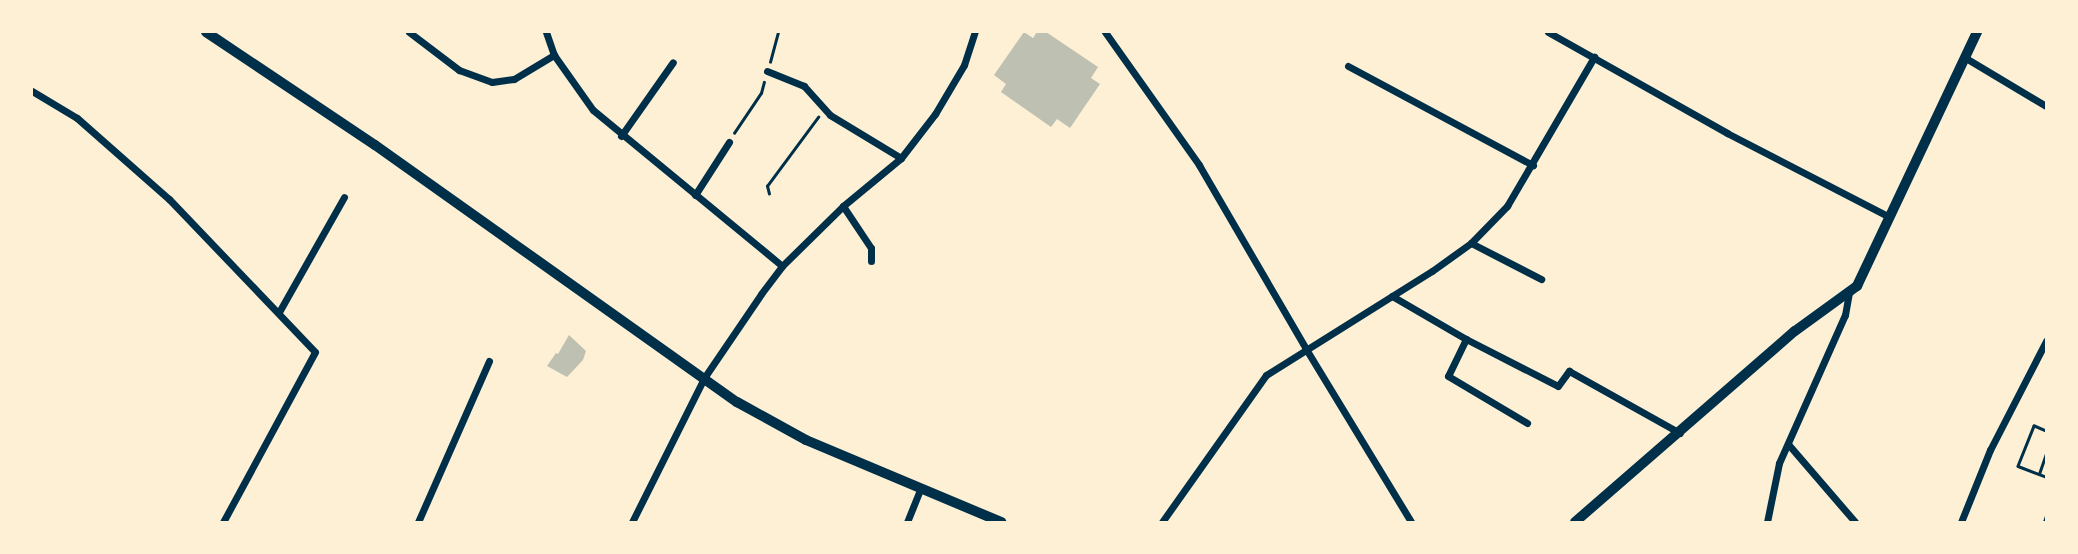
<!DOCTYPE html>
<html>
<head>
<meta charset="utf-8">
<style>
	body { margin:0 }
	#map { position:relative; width:2078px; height:554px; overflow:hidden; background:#fdf0d5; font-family:"Varela Round",sans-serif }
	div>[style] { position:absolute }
	.building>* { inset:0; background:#bec0b2 }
	.path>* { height:2.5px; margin:-1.25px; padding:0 1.25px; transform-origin:1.25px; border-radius:1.25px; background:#003049 }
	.minor>* { height:7px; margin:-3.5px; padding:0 3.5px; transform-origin:3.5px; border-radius:3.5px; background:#003049 }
	.secondary>* { height:10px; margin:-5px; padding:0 5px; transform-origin:5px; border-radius:5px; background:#003049 }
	span { translate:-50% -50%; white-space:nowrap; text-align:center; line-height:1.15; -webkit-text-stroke:7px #fdf0d5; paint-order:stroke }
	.frame { position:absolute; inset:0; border:33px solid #fdf0d5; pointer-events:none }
</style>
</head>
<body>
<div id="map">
	<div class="building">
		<i style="clip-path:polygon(1024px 32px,1033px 38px,1037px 32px,1046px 32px,1098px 67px,1091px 78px,1100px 84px,1070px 128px,1057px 119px,1051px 127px,1001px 92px,1006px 84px,994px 75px)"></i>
		<i style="clip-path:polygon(569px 335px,586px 351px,583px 360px,567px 377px,547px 366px,556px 353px,558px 354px)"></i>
	</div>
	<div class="path">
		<i style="left:770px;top:62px;width:31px;rotate:-75deg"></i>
		<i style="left:734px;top:133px;width:48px;rotate:-56deg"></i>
		<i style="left:761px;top:93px;width:11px;rotate:-75deg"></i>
		<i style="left:769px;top:194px;width:8px;rotate:-104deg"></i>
		<i style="left:767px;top:186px;width:86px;rotate:-53.5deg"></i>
		<i style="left:2046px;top:431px;width:13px;rotate:-157deg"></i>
		<i style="left:2034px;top:426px;width:43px;rotate:111.8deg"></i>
		<i style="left:2018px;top:466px;width:30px;rotate:21deg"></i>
		<i style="left:2039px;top:474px;width:21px;rotate:-71deg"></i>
		<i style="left:2044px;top:522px;width:6px;rotate:-72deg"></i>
	</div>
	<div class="minor">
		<i style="left:409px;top:32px;width:63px;rotate:37.2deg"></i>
		<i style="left:459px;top:70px;width:35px;rotate:20deg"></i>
		<i style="left:492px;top:82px;width:22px;rotate:-8deg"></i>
		<i style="left:514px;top:79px;width:47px;rotate:-31deg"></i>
		<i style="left:546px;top:32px;width:24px;rotate:71deg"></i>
		<i style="left:554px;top:55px;width:67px;rotate:54.7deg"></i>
		<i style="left:593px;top:110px;width:245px;rotate:39.5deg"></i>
		<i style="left:1105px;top:32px;width:163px;rotate:54.7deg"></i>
		<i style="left:1199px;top:165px;width:213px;rotate:59.8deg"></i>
		<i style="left:1306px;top:349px;width:202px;rotate:58.7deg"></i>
		<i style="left:1548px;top:32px;width:206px;rotate:29.4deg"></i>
		<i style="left:1727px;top:133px;width:181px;rotate:27.3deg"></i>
		<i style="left:1964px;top:57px;width:96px;rotate:30.9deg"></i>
		<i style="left:1348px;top:66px;width:210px;rotate:28.2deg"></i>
		<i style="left:767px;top:71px;width:40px;rotate:22deg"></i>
		<i style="left:804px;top:86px;width:39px;rotate:48deg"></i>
		<i style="left:830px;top:115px;width:83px;rotate:31.2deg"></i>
		<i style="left:32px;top:91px;width:52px;rotate:31deg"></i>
		<i style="left:77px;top:118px;width:123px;rotate:41.4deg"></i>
		<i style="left:169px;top:199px;width:211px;rotate:46.3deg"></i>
		<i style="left:315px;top:352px;width:193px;rotate:118.4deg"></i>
		<i style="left:621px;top:136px;width:90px;rotate:-54.9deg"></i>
		<i style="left:695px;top:195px;width:63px;rotate:-57.3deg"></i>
		<i style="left:843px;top:206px;width:50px;rotate:56.3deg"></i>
		<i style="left:871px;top:248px;width:13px;rotate:90deg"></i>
		<i style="left:1471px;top:243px;width:79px;rotate:27.2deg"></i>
		<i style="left:1392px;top:296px;width:86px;rotate:30.2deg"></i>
		<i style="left:1466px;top:339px;width:103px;rotate:27.1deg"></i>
		<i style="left:1558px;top:386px;width:19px;rotate:-54deg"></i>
		<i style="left:1569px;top:371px;width:127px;rotate:29.2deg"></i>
		<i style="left:279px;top:312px;width:132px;rotate:-60.5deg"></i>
		<i style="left:1466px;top:339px;width:41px;rotate:115.9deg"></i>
		<i style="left:1448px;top:376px;width:92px;rotate:30.7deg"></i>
		<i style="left:1788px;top:444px;width:103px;rotate:49.3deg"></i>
		<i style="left:418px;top:522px;width:176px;rotate:-66.2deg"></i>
		<i style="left:632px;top:522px;width:161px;rotate:-63.4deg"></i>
		<i style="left:704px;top:378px;width:102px;rotate:-55.8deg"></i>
		<i style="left:761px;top:294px;width:35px;rotate:-53deg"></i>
		<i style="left:782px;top:266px;width:86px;rotate:-44.5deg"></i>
		<i style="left:843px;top:206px;width:75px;rotate:-39.6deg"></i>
		<i style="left:901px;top:158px;width:56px;rotate:-52.3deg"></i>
		<i style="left:935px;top:114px;width:57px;rotate:-59.4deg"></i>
		<i style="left:964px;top:65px;width:35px;rotate:-72deg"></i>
		<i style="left:907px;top:522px;width:35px;rotate:-68deg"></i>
		<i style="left:1162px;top:522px;width:180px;rotate:-54.7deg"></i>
		<i style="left:1266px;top:375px;width:196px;rotate:-32.1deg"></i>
		<i style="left:1432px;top:271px;width:48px;rotate:-35.7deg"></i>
		<i style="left:1471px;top:243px;width:52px;rotate:-45.8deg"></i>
		<i style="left:1507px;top:206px;width:173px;rotate:-59.7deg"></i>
		<i style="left:1767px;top:522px;width:60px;rotate:-78.5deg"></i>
		<i style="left:1779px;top:463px;width:162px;rotate:-66deg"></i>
		<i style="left:1845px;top:315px;width:22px;rotate:-80deg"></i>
		<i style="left:1961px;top:522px;width:78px;rotate:-68.1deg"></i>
		<i style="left:1990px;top:450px;width:123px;rotate:-62.8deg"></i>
	</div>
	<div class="secondary">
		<i style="left:206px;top:32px;width:203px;rotate:33.8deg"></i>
		<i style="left:375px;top:145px;width:444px;rotate:35.4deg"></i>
		<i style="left:737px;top:402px;width:79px;rotate:28.8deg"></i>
		<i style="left:806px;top:440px;width:212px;rotate:22.8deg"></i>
		<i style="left:1575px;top:522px;width:291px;rotate:-41deg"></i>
		<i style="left:1795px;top:331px;width:77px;rotate:-36deg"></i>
		<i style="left:1857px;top:286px;width:281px;rotate:-64.7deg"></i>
	</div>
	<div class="frame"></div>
</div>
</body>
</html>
